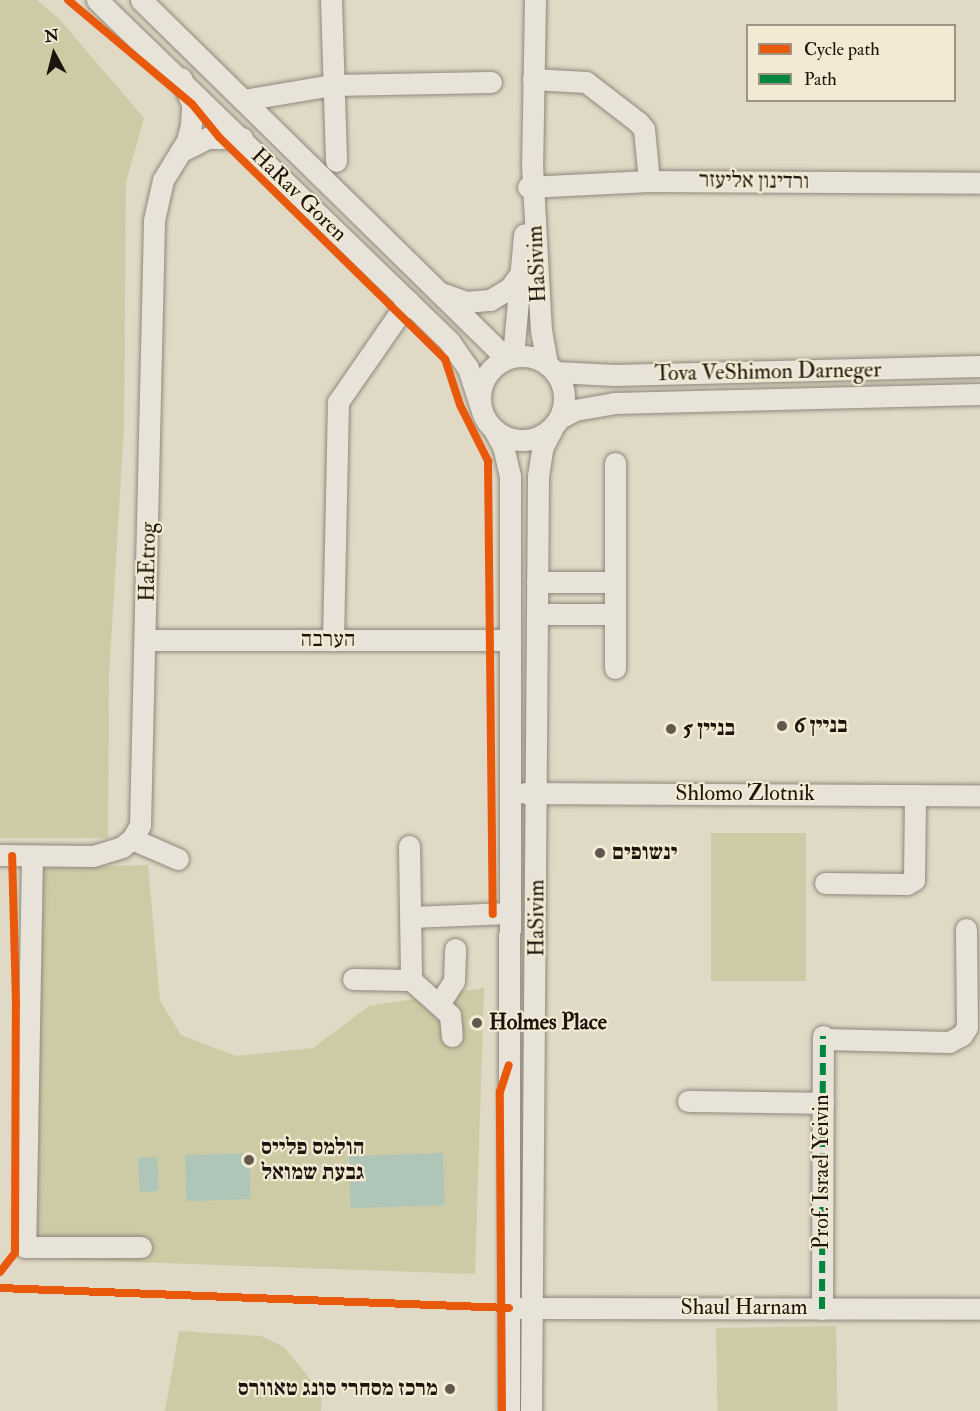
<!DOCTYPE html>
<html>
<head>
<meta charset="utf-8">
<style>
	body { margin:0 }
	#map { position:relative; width:980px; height:1411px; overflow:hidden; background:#e0d9c5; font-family:"IM FELL Double Pica","Frank Ruhl Libre",serif }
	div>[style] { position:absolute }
	.green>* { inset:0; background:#cccba6; transform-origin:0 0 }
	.water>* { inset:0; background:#aec5b8; transform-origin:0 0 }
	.roads { filter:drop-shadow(0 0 2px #8e887c) drop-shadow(0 0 2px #8e887c) }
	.minor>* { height:21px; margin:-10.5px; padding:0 10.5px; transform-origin:10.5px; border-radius:10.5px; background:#e7e3d9 }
	.minor>.ring { margin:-10.5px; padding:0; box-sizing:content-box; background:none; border:21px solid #e7e3d9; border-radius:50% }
	.quiet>* { height:6px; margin-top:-3px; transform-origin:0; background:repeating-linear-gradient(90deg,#00873e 0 12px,transparent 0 18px) }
	.cycleway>* { height:8px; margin:-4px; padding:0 4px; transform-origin:4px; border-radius:4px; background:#e8590c }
	.dots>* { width:16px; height:16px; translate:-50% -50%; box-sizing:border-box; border:3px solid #f2ead2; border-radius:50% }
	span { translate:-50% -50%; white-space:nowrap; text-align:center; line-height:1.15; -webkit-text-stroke:4.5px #f2ead2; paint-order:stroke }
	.street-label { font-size:22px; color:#1f130e }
	.poi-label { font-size:22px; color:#1f130e; font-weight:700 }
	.left { translate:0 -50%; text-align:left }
	.right { translate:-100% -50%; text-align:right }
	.legend { position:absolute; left:746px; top:24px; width:210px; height:78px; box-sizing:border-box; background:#f2ead2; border:2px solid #9e9484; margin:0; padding:8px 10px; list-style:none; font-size:18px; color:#1f130e }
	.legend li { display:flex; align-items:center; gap:12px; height:30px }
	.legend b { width:30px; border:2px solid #9e9484 }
	.north { position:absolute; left:24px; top:24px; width:60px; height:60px; -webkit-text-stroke:4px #f2ead2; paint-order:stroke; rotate:353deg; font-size:16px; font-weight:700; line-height:24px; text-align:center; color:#1f130e }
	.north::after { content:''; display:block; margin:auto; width:21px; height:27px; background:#1f130e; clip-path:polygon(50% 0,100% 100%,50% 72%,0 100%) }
</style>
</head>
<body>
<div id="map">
	<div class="green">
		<i style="clip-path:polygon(0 0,37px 0,60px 20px,144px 118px,126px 182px,124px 428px,109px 675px,108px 838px,0 838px)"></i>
		<i style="left:711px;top:833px;width:95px;height:148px"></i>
		<i style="clip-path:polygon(148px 865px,160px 1001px,181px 1035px,236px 1056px,313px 1048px,369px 1006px,484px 988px,475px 1274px,20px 1258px,19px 1061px,42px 868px)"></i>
		<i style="left:836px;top:1326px;width:85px;height:120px;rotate:89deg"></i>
		<i style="clip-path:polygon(179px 1331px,261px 1336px,284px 1347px,322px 1394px,321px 1411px,165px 1411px)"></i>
	</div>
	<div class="water">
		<i style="left:249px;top:1153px;width:46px;height:64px;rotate:88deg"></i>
		<i style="left:443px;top:1153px;width:52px;height:94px;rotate:88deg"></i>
		<i style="left:157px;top:1157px;width:34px;height:19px;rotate:87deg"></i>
	</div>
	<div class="roads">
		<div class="minor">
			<i style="left:97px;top:0;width:490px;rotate:44.1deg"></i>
			<i style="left:449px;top:341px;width:33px;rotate:55deg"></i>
			<i style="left:468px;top:368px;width:39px;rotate:72deg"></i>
			<i style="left:141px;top:0;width:511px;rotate:44.45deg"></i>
			<i style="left:331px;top:0;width:161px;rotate:88.2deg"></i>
			<i style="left:535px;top:0;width:165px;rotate:91deg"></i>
			<i style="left:532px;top:165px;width:165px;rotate:86.9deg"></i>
			<i style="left:541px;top:330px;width:34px;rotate:80deg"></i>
			<i style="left:533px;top:79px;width:53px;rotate:3.2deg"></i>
			<i style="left:586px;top:82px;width:66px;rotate:37.6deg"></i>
			<i style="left:638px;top:122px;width:9px;rotate:49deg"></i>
			<i style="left:644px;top:129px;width:52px;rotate:84.5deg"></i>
			<i style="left:243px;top:100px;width:91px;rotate:-9.5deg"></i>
			<i style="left:333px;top:85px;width:158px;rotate:-1.1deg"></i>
			<i style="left:180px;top:152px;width:30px;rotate:-27deg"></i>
			<i style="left:207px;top:138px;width:35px"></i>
			<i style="left:528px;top:187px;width:121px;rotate:-2.8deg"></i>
			<i style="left:649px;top:181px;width:331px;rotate:0.3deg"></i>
			<i style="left:444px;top:294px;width:23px;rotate:20deg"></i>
			<i style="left:466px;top:302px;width:24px;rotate:-5deg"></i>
			<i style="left:490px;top:300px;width:23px;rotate:-31deg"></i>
			<i style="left:510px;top:288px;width:19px;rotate:-54deg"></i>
			<i class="ring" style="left:480px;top:356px;width:63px;height:63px"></i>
			<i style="left:513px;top:356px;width:122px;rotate:-84.8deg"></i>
			<i style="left:556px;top:372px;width:58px;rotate:3deg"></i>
			<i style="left:614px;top:375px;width:366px;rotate:-1.4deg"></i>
			<i style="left:560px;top:418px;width:17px;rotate:-28deg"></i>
			<i style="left:575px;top:410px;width:40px;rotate:-10deg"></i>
			<i style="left:614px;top:403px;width:366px;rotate:-1.4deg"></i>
			<i style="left:494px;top:430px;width:18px;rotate:61deg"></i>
			<i style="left:503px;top:446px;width:31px;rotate:77deg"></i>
			<i style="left:510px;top:476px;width:935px;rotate:90.06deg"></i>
			<i style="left:615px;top:463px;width:205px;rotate:90deg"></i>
			<i style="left:537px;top:582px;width:76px"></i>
			<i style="left:538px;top:614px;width:76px"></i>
			<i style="left:147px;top:640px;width:363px"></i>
			<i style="left:333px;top:640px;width:238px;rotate:-88.8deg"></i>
			<i style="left:338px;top:402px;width:123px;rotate:-55.3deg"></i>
			<i style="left:525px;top:793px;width:455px;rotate:0.3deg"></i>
			<i style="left:132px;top:839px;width:50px;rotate:23.5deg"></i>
			<i style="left:409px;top:846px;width:134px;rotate:89.1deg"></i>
			<i style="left:0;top:855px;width:93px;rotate:0.6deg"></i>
			<i style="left:93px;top:856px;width:30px;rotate:-17deg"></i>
			<i style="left:122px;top:847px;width:13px;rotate:-39deg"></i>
			<i style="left:132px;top:839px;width:16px;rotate:-60deg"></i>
			<i style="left:140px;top:825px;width:605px;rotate:-88.67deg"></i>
			<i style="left:154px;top:220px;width:41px;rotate:-77.3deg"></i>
			<i style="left:163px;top:180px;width:46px;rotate:-58.4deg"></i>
			<i style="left:187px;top:141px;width:16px;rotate:-76deg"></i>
			<i style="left:191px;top:125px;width:21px;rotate:-87deg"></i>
			<i style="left:192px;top:104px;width:28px;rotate:-113deg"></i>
			<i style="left:32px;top:856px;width:391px;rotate:91deg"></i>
			<i style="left:25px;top:1247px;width:116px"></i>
			<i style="left:825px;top:883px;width:82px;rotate:0.7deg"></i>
			<i style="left:907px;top:884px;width:8px;rotate:-30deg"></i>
			<i style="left:914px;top:880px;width:85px;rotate:-89.3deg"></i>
			<i style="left:411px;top:917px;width:98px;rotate:-2.3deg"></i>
			<i style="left:353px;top:979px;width:58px;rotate:1deg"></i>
			<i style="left:411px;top:980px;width:52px;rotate:41.9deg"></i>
			<i style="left:450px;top:1015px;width:21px;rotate:85deg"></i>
			<i style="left:439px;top:1004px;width:27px;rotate:-57deg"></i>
			<i style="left:454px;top:981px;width:32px;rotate:-88deg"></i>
			<i style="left:823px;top:1039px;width:126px;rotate:1.4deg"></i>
			<i style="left:949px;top:1042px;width:15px;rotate:-28deg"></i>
			<i style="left:962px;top:1035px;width:9px;rotate:-58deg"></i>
			<i style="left:967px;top:1027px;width:98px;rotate:-90.6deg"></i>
			<i style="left:688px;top:1101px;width:135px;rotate:0.8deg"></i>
			<i style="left:519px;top:1308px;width:461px;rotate:0.1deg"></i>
			<i style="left:822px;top:1309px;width:273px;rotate:-89.8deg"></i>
			<i style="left:531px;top:1411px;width:935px;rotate:-89.57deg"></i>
			<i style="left:538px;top:476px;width:30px;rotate:-81deg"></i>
			<i style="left:543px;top:446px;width:19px;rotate:-62deg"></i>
		</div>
	</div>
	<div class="quiet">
		<i style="left:822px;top:1309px;width:273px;rotate:-89.8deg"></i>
	</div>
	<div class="cycleway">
		<i style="left:68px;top:0;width:162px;rotate:40deg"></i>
		<i style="left:192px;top:104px;width:43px;rotate:50.7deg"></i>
		<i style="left:219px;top:137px;width:317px;rotate:44.5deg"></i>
		<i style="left:445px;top:359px;width:48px;rotate:71.9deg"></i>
		<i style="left:460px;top:405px;width:63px;rotate:63.4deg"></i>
		<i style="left:488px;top:461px;width:453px;rotate:89.4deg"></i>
		<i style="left:0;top:1272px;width:24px;rotate:-52deg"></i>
		<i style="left:15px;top:1253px;width:249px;rotate:-89.8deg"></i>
		<i style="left:16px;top:1004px;width:148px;rotate:-91.5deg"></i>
		<i style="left:0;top:1288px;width:509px;rotate:2.25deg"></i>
		<i style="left:502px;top:1411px;width:319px;rotate:-90.4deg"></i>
		<i style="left:500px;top:1092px;width:28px;rotate:-72deg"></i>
	</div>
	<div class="dots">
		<i style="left:782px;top:726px;background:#63584e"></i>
		<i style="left:671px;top:729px;background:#63584e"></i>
		<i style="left:600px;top:853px;background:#63584e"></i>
		<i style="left:477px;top:1023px;background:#63584e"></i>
		<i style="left:249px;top:1160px;background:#63584e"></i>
		<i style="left:450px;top:1389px;background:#63584e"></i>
	</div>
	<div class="street-label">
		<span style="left:754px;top:181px;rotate:1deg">ורדינון אליעזר</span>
		<span style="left:299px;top:195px;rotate:44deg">HaRav Goren</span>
		<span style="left:537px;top:264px;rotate:-93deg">HaSivim</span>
		<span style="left:768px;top:372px;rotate:-1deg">Tova VeShimon Darneger</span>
		<span style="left:148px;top:562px;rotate:-89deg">HaEtrog</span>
		<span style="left:328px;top:640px">הערבה</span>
		<span style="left:745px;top:794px">Shlomo Zlotnik</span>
		<span style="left:537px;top:918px;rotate:-90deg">HaSivim</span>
		<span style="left:822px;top:1172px;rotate:-90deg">Prof. Israel Yeivin</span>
		<span style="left:744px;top:1308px">Shaul Harnam</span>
	</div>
	<div class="poi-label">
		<span class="left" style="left:794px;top:726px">בניין 6</span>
		<span class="left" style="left:683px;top:729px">בניין 5</span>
		<span class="left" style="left:612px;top:853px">ינשופים</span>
		<span class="left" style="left:489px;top:1023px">Holmes Place</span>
		<span class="left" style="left:261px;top:1160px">הולמס פלייס<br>גבעת שמואל</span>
		<span class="right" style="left:438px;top:1389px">מרכז מסחרי סונג טאוורס</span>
	</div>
	<ul class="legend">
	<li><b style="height:8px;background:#e8590c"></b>Cycle path</li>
	<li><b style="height:8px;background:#00873e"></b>Path</li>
	</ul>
	<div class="north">N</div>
</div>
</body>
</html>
